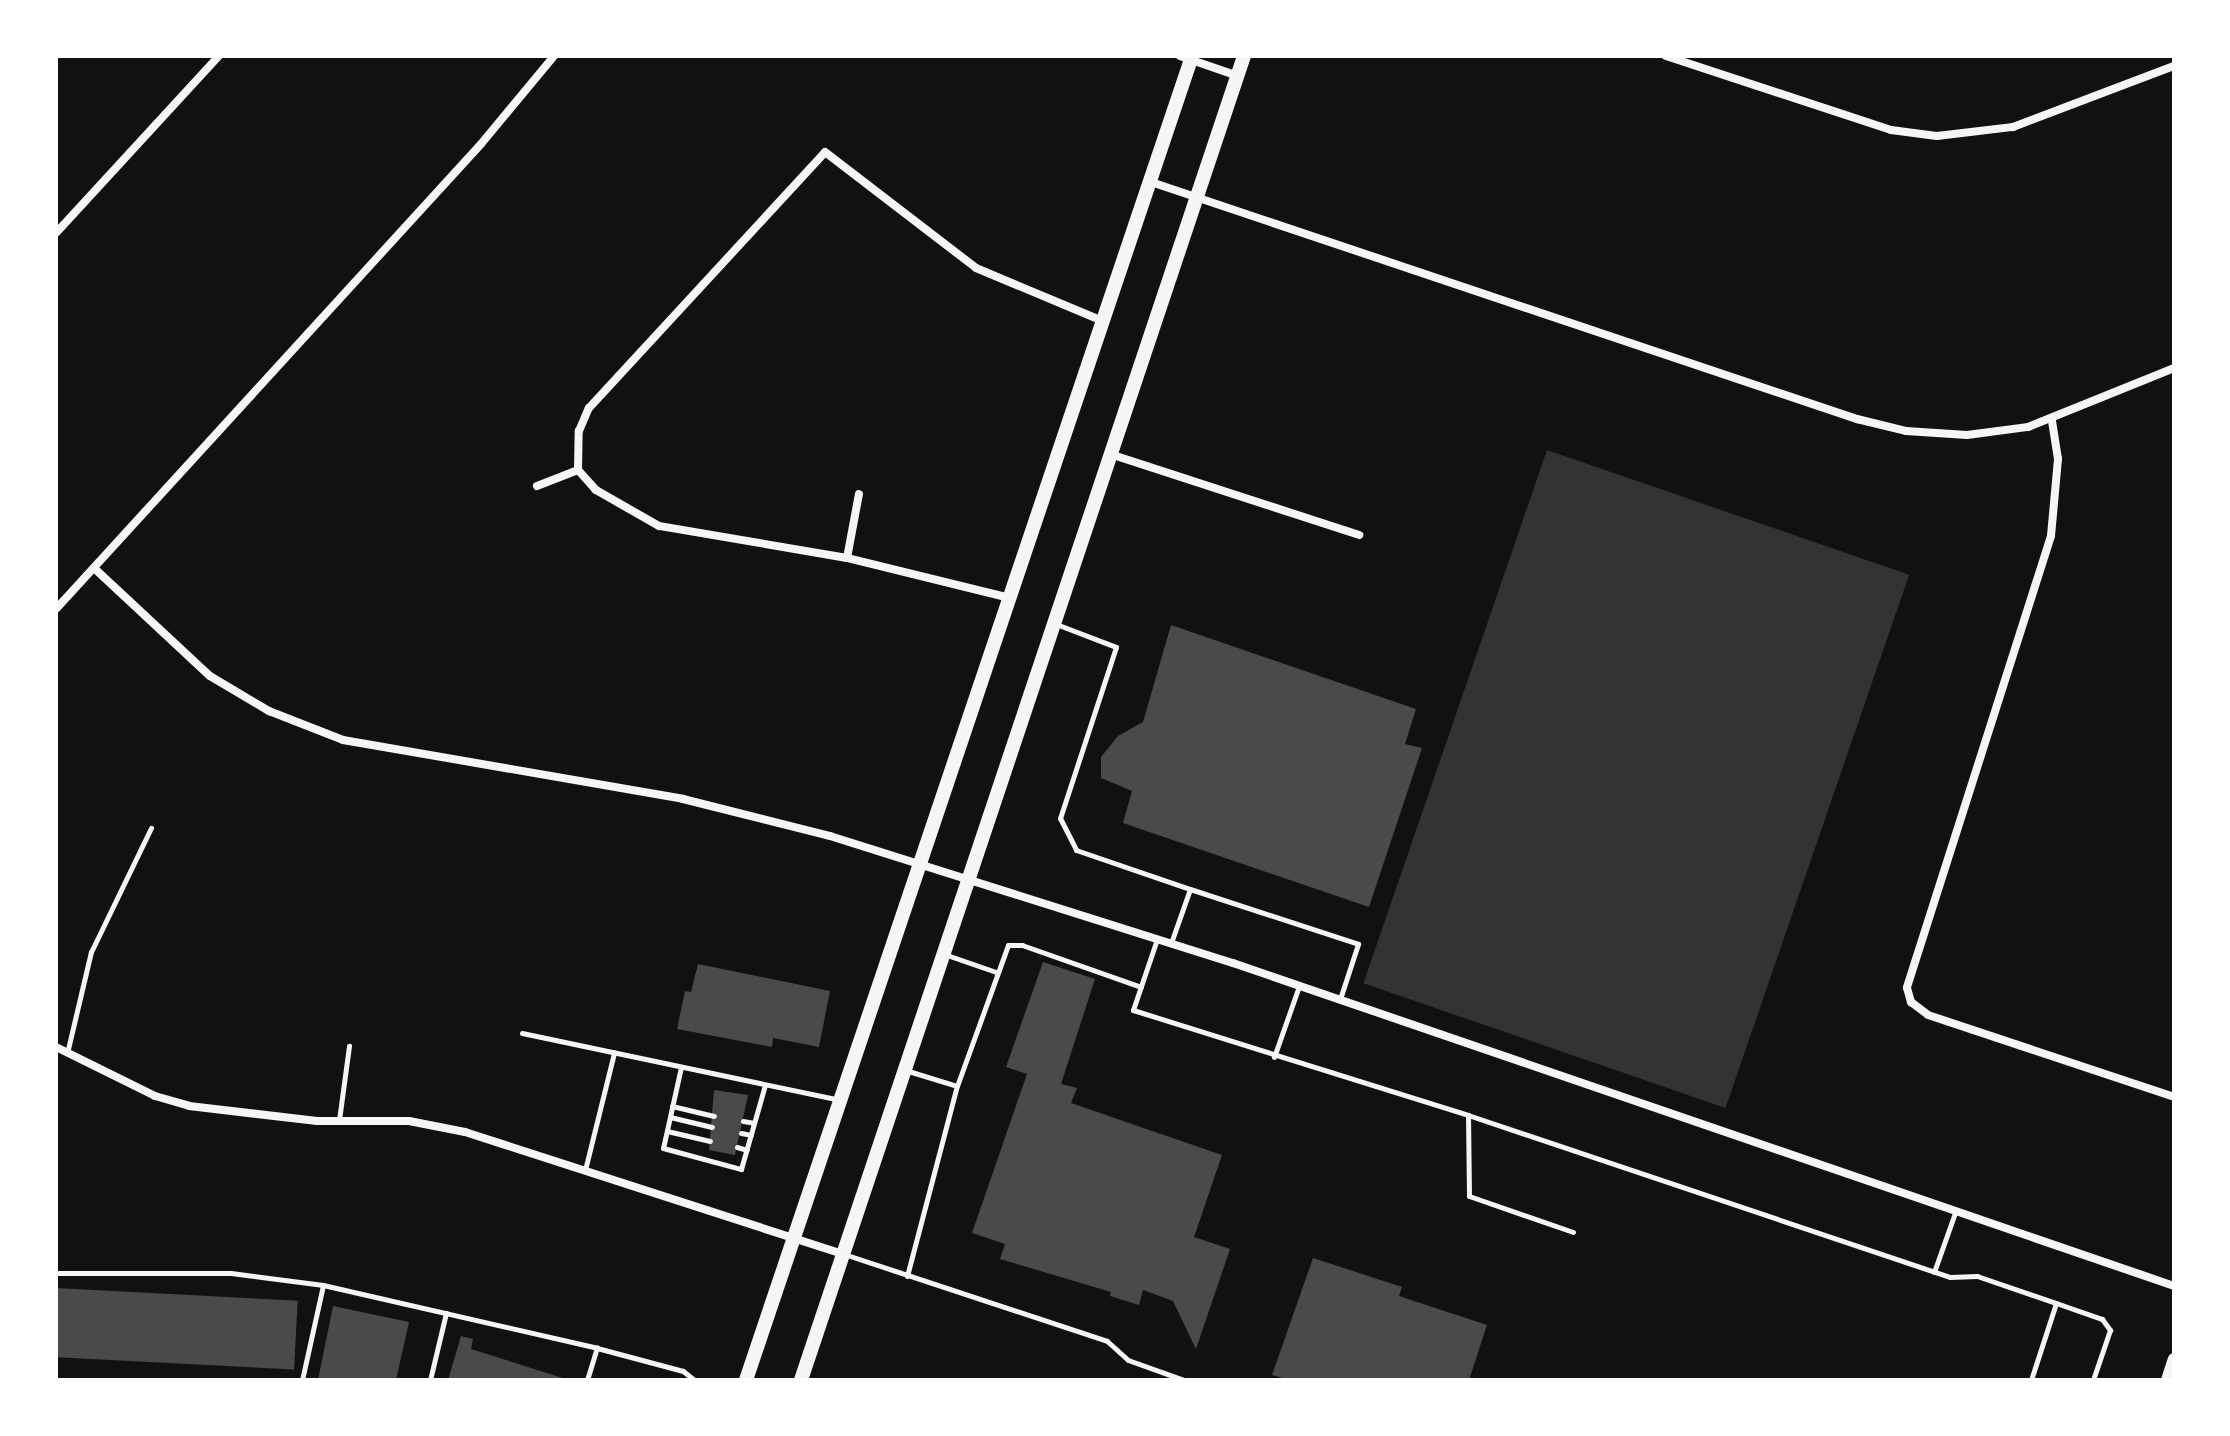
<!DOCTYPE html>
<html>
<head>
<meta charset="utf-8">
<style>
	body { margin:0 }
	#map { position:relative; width:2230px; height:1436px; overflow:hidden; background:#111; font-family:Barlow,sans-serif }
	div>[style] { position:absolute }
	.water>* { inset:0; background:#333; transform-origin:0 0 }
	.building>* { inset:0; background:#4a4a4a; transform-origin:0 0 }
	.service>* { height:5px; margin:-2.5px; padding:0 2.5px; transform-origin:2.5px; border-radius:2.5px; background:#f5f5f5 }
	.minor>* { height:8px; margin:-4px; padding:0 4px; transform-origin:4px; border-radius:4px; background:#f5f5f5 }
	.tertiary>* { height:12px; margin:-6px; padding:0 6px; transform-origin:6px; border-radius:6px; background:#f5f5f5 }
	.secondary>* { height:14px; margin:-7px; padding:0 7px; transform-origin:7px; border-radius:7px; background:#f5f5f5 }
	span { translate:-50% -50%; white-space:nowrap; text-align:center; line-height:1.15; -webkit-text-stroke:6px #fff; paint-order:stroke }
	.frame { position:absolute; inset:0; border:58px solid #fff; pointer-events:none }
</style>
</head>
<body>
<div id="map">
	<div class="water">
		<i style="left:1547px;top:450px;width:383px;height:564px;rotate:19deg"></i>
	</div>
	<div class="building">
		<i style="clip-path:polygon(1171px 625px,1416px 709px,1405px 744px,1422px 748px,1369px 907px,1123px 823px,1132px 791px,1101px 778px,1101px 757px,1118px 736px,1143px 722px)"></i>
		<i style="clip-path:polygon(1043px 962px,1095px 979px,1061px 1084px,1077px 1088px,1071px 1103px,1222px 1155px,1194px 1237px,1230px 1249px,1196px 1349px,1173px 1301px,1143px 1290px,1139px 1305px,1110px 1296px,1111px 1292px,1000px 1259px,1005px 1244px,972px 1233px,1027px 1074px,1006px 1067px)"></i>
		<i style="clip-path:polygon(698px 964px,830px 991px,819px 1047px,773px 1038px,772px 1047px,677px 1029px,685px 991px,691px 992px)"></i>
		<i style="clip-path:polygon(714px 1090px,748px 1095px,735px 1155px,709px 1150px)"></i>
		<i style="clip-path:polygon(1313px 1258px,1402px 1287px,1399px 1296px,1487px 1325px,1469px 1380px,1289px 1380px,1272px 1375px)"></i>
		<i style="left:56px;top:1288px;width:242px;height:69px;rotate:3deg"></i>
		<i style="clip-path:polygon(333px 1306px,409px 1322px,396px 1380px,318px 1380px)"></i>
		<i style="clip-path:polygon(461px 1336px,473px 1339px,471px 1349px,569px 1380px,448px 1380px)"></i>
	</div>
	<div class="service">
		<i style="left:1056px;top:624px;width:64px;rotate:21deg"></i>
		<i style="left:1116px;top:647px;width:180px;rotate:108.1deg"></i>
		<i style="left:1060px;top:818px;width:36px;rotate:63deg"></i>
		<i style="left:1076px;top:850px;width:120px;rotate:18.9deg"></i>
		<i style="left:1190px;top:889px;width:57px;rotate:109.4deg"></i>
		<i style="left:1190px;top:889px;width:177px;rotate:18.1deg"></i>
		<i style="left:1358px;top:944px;width:58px;rotate:108.1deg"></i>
		<i style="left:1157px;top:939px;width:75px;rotate:108.7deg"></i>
		<i style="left:1133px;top:1010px;width:351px;rotate:17.4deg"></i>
		<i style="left:944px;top:954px;width:55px;rotate:19.1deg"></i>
		<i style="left:522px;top:1033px;width:324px;rotate:11.9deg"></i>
		<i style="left:68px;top:1049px;width:100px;rotate:-76.7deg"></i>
		<i style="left:91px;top:952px;width:138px;rotate:-64.2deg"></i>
		<i style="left:1274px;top:1057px;width:75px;rotate:-70.6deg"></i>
		<i style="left:681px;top:1067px;width:83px;rotate:102.5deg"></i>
		<i style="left:663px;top:1148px;width:81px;rotate:15.1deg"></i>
		<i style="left:741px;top:1169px;width:87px;rotate:-74.1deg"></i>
		<i style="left:905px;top:1070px;width:54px;rotate:17.1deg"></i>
		<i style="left:672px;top:1106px;width:43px;rotate:13.4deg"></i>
		<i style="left:670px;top:1117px;width:43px;rotate:13.4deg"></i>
		<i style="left:339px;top:1120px;width:75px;rotate:-82.3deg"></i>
		<i style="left:743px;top:1121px;width:11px;rotate:10deg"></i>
		<i style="left:667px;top:1131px;width:44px;rotate:13.1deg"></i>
		<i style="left:741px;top:1133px;width:10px;rotate:11deg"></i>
		<i style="left:737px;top:1147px;width:10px;rotate:17deg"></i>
		<i style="left:585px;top:1170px;width:121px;rotate:-76.1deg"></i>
		<i style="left:1573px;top:1232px;width:110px;rotate:-160.9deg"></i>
		<i style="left:1469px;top:1196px;width:81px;rotate:-90.7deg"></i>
		<i style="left:1468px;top:1115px;width:508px;rotate:18.58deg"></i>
		<i style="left:1950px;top:1277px;width:27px;rotate:-2deg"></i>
		<i style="left:1977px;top:1276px;width:83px;rotate:18.9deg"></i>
		<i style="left:844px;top:1254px;width:277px;rotate:18.3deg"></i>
		<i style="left:1107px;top:1341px;width:28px;rotate:42deg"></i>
		<i style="left:1128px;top:1360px;width:59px;rotate:19.7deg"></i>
		<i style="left:1934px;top:1272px;width:66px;rotate:-70.5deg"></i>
		<i style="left:56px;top:1273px;width:175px"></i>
		<i style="left:231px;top:1273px;width:93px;rotate:7.4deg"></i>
		<i style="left:323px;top:1285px;width:281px;rotate:12.9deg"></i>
		<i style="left:597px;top:1348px;width:89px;rotate:15deg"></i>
		<i style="left:683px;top:1371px;width:14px;rotate:39deg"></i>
		<i style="left:907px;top:1276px;width:196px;rotate:-75.3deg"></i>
		<i style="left:957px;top:1086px;width:150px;rotate:-70.1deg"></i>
		<i style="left:1008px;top:945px;width:14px"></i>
		<i style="left:1022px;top:945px;width:126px;rotate:19.4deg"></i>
		<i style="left:302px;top:1380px;width:97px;rotate:-77.5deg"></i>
		<i style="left:430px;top:1380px;width:69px;rotate:-76.6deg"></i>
		<i style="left:587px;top:1380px;width:34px;rotate:-73deg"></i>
		<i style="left:2031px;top:1380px;width:81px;rotate:-72deg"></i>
		<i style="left:2056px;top:1303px;width:49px;rotate:19.2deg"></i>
		<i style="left:2102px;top:1319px;width:14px;rotate:54deg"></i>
		<i style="left:2110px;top:1330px;width:53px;rotate:108.8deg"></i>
	</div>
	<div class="minor">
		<i style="left:1180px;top:56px;width:61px;rotate:19deg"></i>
		<i style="left:1666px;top:56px;width:237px;rotate:18.2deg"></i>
		<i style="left:1891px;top:130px;width:46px;rotate:7.4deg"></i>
		<i style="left:1937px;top:136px;width:77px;rotate:-6.8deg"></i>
		<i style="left:2013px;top:127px;width:172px;rotate:-20.8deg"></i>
		<i style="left:1151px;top:182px;width:745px;rotate:18.56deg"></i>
		<i style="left:1857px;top:419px;width:50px;rotate:13.8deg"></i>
		<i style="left:1906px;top:431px;width:61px;rotate:3.8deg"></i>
		<i style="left:1967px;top:435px;width:62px;rotate:-7.5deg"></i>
		<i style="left:2028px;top:427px;width:157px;rotate:-22deg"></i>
		<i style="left:56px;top:233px;width:241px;rotate:-47.4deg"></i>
		<i style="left:2052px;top:421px;width:38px;rotate:81deg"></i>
		<i style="left:2058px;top:459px;width:77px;rotate:95.2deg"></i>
		<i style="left:2051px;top:536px;width:474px;rotate:107.7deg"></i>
		<i style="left:1907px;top:988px;width:15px;rotate:74deg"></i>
		<i style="left:1911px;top:1002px;width:21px;rotate:37deg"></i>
		<i style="left:1928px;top:1015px;width:259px;rotate:18.4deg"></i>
		<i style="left:1113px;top:455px;width:259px;rotate:18deg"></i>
		<i style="left:537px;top:486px;width:44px;rotate:-21.3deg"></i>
		<i style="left:847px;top:558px;width:65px;rotate:-79.4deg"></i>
		<i style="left:94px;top:568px;width:158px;rotate:43deg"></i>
		<i style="left:210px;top:676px;width:69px;rotate:30.7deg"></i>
		<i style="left:269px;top:711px;width:79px;rotate:21.4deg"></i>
		<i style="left:343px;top:740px;width:345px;rotate:9.8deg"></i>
		<i style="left:683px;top:799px;width:152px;rotate:14.1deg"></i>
		<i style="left:830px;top:836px;width:423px;rotate:17.5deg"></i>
		<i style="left:1233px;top:963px;width:995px;rotate:18.94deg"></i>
		<i style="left:1010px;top:598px;width:168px;rotate:-166.2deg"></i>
		<i style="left:847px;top:558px;width:191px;rotate:-170.3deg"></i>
		<i style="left:659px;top:526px;width:73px;rotate:-150.3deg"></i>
		<i style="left:596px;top:490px;width:27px;rotate:-132deg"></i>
		<i style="left:578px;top:470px;width:39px;rotate:-89deg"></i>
		<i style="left:579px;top:431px;width:25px;rotate:-67deg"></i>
		<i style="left:589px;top:408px;width:348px;rotate:-47.3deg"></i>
		<i style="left:825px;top:152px;width:190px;rotate:37.5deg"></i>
		<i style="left:976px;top:268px;width:138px;rotate:22.7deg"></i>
		<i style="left:56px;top:609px;width:630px;rotate:-47.57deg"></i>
		<i style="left:481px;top:144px;width:114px;rotate:-50.3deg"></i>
		<i style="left:56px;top:1047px;width:110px;rotate:26.3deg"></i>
		<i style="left:155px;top:1096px;width:35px;rotate:16deg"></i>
		<i style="left:189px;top:1106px;width:129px;rotate:6.7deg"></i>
		<i style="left:317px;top:1121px;width:92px"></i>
		<i style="left:409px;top:1121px;width:57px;rotate:11.1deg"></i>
		<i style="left:465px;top:1132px;width:397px;rotate:17.9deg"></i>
	</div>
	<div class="tertiary">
		<i style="left:2167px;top:1380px;width:22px;rotate:-72deg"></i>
	</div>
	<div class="secondary">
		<i style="left:746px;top:1380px;width:1397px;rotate:-71.38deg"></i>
		<i style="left:801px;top:1380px;width:1396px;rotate:-71.5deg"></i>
	</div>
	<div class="frame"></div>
</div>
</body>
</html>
